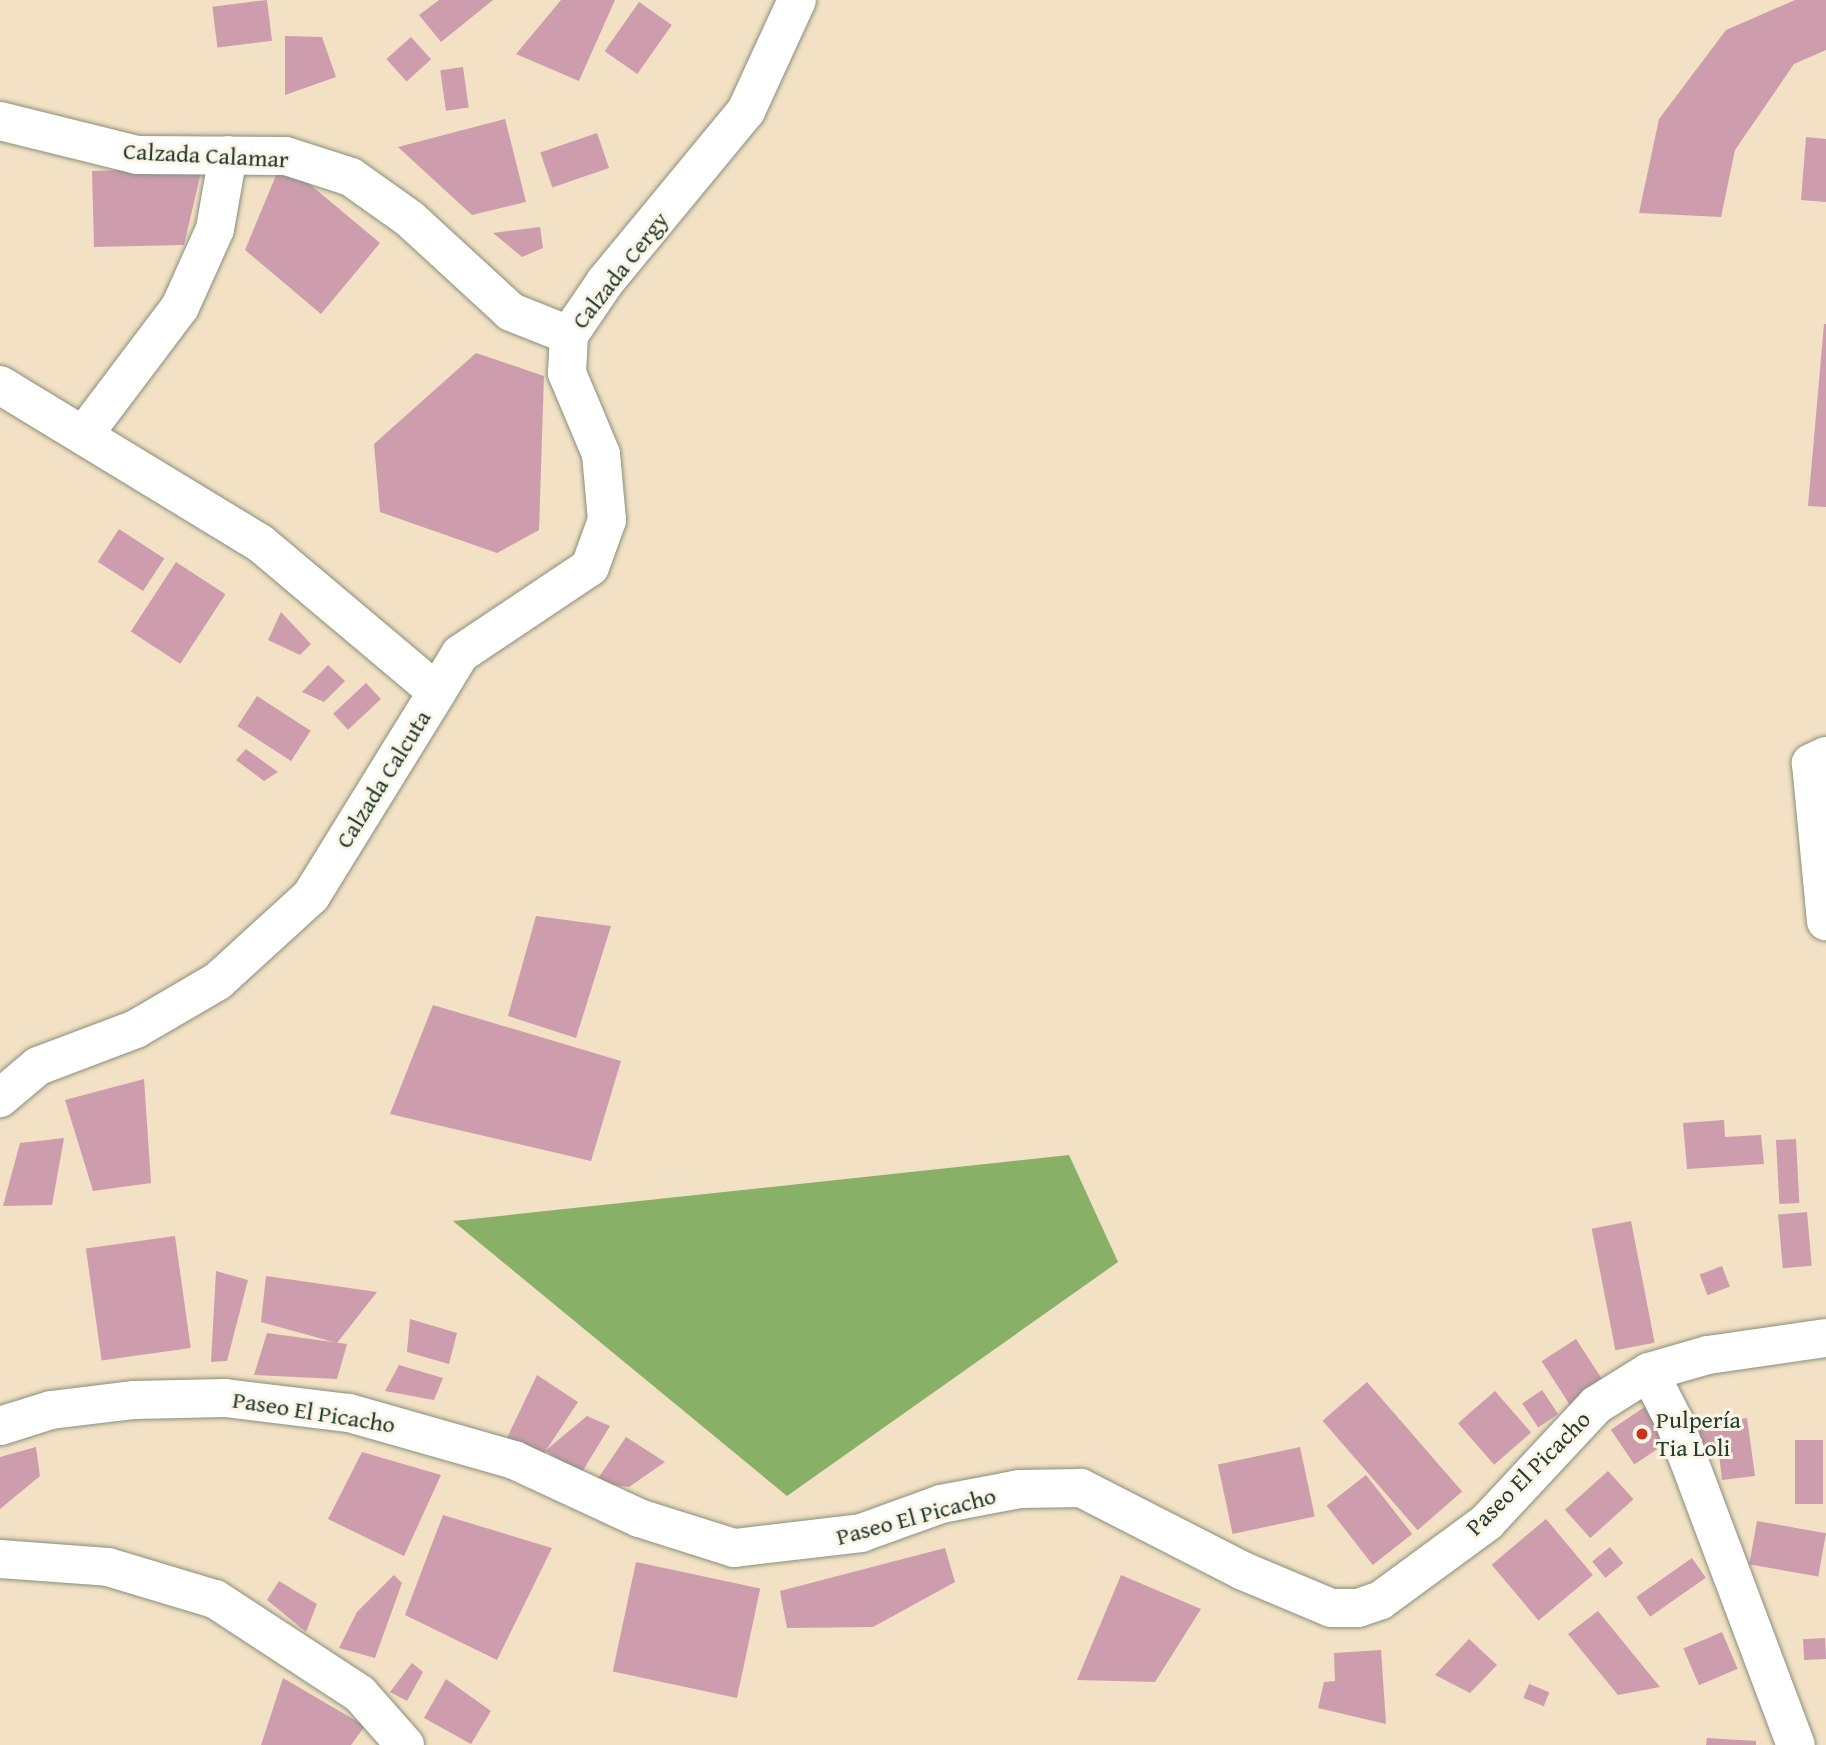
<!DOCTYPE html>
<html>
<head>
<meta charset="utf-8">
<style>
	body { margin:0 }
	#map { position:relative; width:1826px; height:1745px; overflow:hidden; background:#f2e1c4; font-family:"Gentium Book Plus",serif }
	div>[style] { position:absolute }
	.forest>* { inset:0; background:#88b066 }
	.building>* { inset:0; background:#cd9dad; transform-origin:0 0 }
	.roads { filter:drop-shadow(0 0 2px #888f7c) drop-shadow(0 0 2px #888f7c) }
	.minor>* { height:38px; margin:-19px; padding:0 19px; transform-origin:19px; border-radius:19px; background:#fff }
	.dots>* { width:19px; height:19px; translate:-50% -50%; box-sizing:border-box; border:4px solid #fcf5e5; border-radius:50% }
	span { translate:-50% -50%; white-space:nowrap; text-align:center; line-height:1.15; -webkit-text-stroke:6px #fcf5e5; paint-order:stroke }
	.street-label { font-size:24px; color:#1f3d34 }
	.poi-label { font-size:24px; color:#1f3d34 }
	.left { translate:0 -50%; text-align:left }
</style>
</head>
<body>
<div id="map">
	<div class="forest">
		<i style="clip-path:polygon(1069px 1155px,1118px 1262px,787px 1496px,453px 1221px)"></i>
	</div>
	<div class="building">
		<i style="left:267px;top:0;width:41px;height:55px;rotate:83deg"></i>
		<i style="clip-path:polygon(439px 0,493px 0,441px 42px,419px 15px)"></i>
		<i style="clip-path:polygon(561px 0,615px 0,579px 81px,516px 54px)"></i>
		<i style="clip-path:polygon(1795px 0,1826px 0,1826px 50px,1794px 64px,1735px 150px,1721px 217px,1639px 213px,1659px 119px,1726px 30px)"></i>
		<i style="left:639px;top:2px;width:40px;height:60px;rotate:35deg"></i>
		<i style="clip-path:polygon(285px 36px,322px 37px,336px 77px,285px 95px)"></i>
		<i style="left:411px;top:37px;width:30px;height:33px;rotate:48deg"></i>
		<i style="left:463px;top:67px;width:41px;height:23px;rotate:82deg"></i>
		<i style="clip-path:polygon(505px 119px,526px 202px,472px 215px,398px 147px)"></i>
		<i style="left:597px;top:133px;width:37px;height:60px;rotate:71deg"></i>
		<i style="clip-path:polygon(1806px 137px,1826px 139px,1826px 202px,1801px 200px)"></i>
		<i style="clip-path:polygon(282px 161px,380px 243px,321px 314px,245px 250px)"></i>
		<i style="clip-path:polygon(202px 168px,184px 245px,94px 247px,92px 171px)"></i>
		<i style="clip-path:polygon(540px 227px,543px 248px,522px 257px,493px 233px)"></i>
		<i style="clip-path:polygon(1824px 324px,1826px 324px,1826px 507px,1808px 506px)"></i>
		<i style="clip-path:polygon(476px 353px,544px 376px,539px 530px,497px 553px,380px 512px,374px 444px)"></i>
		<i style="left:119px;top:529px;width:54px;height:39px;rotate:33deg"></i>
		<i style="left:176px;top:562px;width:59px;height:83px;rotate:33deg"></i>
		<i style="clip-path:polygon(281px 612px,311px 644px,300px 655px,268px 640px)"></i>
		<i style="clip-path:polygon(328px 665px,345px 681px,324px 702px,302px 692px)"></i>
		<i style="left:366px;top:683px;width:22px;height:45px;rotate:47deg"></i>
		<i style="left:257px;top:696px;width:64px;height:36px;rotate:33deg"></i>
		<i style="clip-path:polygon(246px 749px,278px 772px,264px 781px,236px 760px)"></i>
		<i style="clip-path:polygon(536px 916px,611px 926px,576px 1038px,508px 1016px)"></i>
		<i style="clip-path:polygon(433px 1005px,621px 1061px,591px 1161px,390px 1114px)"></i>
		<i style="clip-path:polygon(144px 1079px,151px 1183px,93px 1191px,65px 1100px)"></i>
		<i style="clip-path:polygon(1724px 1120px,1725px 1137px,1761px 1135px,1764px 1164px,1687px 1169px,1683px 1123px)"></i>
		<i style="clip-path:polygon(64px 1138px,52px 1205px,3px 1206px,20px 1143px)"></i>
		<i style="left:1796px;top:1139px;width:64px;height:20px;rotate:87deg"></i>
		<i style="left:1807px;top:1212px;width:54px;height:29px;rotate:85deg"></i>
		<i style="left:1631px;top:1221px;width:124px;height:40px;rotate:79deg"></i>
		<i style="left:175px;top:1236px;width:113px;height:90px;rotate:82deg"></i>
		<i style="left:1722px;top:1266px;width:22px;height:24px;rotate:69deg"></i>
		<i style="clip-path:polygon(216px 1271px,248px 1280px,227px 1361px,211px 1362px)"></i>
		<i style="clip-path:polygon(266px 1276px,377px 1292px,337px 1343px,261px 1322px)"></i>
		<i style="clip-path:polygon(410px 1319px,457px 1333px,449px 1364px,407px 1352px)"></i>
		<i style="clip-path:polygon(267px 1333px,347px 1344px,337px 1379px,254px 1375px)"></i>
		<i style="left:1576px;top:1339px;width:53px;height:41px;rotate:57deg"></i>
		<i style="clip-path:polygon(399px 1365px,443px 1378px,434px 1400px,385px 1391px)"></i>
		<i style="clip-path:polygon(537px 1375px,578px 1402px,541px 1458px,506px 1440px)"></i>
		<i style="left:1367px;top:1382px;width:145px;height:59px;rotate:49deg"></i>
		<i style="left:1542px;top:1390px;width:29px;height:24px;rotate:56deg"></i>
		<i style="left:1495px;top:1391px;width:55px;height:49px;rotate:49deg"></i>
		<i style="left:1649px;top:1404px;width:42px;height:46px;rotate:56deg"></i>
		<i style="clip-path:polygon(587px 1416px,610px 1426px,582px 1472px,545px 1451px)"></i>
		<i style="clip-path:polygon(1747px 1418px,1755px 1476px,1722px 1480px,1719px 1454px,1692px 1458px,1688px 1425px)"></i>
		<i style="clip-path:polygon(626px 1437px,665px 1462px,629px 1487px,595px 1483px)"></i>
		<i style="left:1795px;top:1440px;width:28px;height:64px"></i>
		<i style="clip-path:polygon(36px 1447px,40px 1476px,0 1509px,0 1457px)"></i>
		<i style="left:1300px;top:1447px;width:71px;height:84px;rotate:78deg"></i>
		<i style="clip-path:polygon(362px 1452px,441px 1475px,404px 1556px,328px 1519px)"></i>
		<i style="left:1608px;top:1471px;width:38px;height:58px;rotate:48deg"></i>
		<i style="left:1366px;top:1475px;width:75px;height:50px;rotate:52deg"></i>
		<i style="clip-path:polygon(443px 1515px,552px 1548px,497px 1660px,405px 1615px)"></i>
		<i style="left:1546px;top:1519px;width:73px;height:71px;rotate:50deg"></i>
		<i style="left:1757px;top:1521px;width:70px;height:44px;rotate:10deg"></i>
		<i style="left:1610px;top:1547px;width:21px;height:23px;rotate:51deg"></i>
		<i style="clip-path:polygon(945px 1548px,955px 1582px,873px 1627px,787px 1628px,780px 1591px)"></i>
		<i style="left:1692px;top:1558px;width:24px;height:68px;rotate:55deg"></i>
		<i style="left:636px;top:1562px;width:127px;height:112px;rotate:12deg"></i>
		<i style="clip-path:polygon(394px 1575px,402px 1583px,375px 1658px,339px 1648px,357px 1612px)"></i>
		<i style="clip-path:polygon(1121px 1575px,1201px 1609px,1155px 1682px,1077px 1680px)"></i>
		<i style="clip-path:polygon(279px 1581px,317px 1604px,306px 1632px,267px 1600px)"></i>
		<i style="clip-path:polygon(1598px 1611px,1660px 1687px,1618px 1695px,1568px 1634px)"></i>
		<i style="left:1722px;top:1632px;width:40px;height:42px;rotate:67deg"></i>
		<i style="left:1825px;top:1638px;width:21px;height:22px;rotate:87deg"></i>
		<i style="clip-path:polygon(1469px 1639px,1497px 1665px,1470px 1693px,1435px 1675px)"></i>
		<i style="clip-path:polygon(1381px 1650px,1386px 1724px,1318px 1708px,1324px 1682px,1335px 1681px,1334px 1653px)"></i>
		<i style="clip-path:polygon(412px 1663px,423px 1672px,407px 1701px,390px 1692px)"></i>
		<i style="clip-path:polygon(283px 1678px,365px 1726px,351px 1745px,261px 1745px)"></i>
		<i style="clip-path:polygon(446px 1679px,491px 1711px,471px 1744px,424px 1718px)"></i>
		<i style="left:1529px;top:1684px;width:22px;height:15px;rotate:22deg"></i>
		<i style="clip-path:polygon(1707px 1738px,1756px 1741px,1756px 1745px,1706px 1745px)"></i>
	</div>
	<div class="roads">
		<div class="minor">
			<i style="left:0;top:121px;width:141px;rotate:13.9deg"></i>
			<i style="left:137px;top:155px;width:149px;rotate:0.4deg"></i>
			<i style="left:286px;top:156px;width:68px;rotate:17.9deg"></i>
			<i style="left:351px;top:177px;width:72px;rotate:35.4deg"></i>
			<i style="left:410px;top:219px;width:137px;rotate:42.6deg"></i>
			<i style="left:511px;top:312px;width:62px;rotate:21.6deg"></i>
			<i style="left:0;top:385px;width:304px;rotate:31.3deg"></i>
			<i style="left:260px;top:543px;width:231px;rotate:40.1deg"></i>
			<i style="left:437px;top:692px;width:240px;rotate:121.7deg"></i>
			<i style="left:311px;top:896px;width:126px;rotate:137.6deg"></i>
			<i style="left:218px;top:981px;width:95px;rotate:149.7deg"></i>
			<i style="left:136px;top:1029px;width:105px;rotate:159.3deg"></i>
			<i style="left:38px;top:1066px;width:50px;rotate:139.9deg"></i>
			<i style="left:85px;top:433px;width:158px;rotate:-53deg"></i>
			<i style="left:180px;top:307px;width:85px;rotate:-65.8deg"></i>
			<i style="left:215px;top:229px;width:75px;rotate:-80deg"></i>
			<i style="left:437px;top:692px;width:44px;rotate:-58.8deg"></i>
			<i style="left:460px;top:654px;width:156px;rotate:-33.8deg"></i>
			<i style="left:590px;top:567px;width:50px;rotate:-70.1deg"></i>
			<i style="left:607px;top:520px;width:66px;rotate:-95.2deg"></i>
			<i style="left:601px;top:454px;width:88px;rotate:-112.8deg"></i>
			<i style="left:567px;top:373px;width:38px;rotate:-87deg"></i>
			<i style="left:569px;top:335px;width:64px;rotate:-55.8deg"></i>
			<i style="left:605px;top:282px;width:222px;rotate:-50.5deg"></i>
			<i style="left:746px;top:111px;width:122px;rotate:-65.3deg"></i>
			<i style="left:1826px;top:756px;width:17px;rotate:155deg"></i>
			<i style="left:1811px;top:763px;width:159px;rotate:84.6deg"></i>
			<i style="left:1649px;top:1372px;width:55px;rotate:63deg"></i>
			<i style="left:1674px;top:1421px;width:346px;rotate:69.4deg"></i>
			<i style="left:0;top:1426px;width:53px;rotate:-17.4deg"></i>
			<i style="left:51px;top:1410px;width:84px;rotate:-6.9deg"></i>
			<i style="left:134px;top:1400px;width:91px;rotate:-1.3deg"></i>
			<i style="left:225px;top:1398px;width:125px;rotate:6.9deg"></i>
			<i style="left:349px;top:1413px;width:172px;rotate:15.9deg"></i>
			<i style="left:514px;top:1460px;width:138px;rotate:24.9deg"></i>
			<i style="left:639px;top:1518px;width:100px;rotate:17.5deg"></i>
			<i style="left:734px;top:1548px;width:128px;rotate:-6.7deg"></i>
			<i style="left:861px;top:1533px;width:85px;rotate:-19.9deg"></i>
			<i style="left:941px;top:1504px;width:80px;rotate:-10.8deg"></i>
			<i style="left:1020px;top:1489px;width:61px;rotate:-0.9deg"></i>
			<i style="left:1081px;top:1488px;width:182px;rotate:27.1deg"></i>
			<i style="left:1243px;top:1571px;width:95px;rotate:22.8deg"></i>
			<i style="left:1331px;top:1608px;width:27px"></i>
			<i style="left:1358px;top:1608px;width:24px;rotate:-19deg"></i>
			<i style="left:1381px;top:1600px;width:132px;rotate:-36.3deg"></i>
			<i style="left:1487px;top:1522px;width:160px;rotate:-47deg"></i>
			<i style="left:1596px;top:1405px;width:62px;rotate:-31.9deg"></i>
			<i style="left:1649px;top:1372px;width:61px;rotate:-16.1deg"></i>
			<i style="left:1708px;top:1355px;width:119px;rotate:-8.2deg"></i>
			<i style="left:0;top:1559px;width:108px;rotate:4.2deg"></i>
			<i style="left:108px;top:1567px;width:112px;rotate:16.7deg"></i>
			<i style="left:215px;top:1599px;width:173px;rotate:33.2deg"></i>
			<i style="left:360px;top:1694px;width:68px;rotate:48.6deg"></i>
		</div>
	</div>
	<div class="dots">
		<i style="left:1642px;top:1434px;background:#c8321e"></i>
	</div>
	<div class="street-label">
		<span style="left:206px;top:155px;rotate:3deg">Calzada Calamar</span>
		<span style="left:620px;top:270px;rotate:-52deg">Calzada Cergy</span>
		<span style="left:383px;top:779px;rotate:-58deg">Calzada Calcuta</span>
		<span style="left:314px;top:1412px;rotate:9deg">Paseo El Picacho</span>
		<span style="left:1528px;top:1473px;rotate:-45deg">Paseo El Picacho</span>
		<span style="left:916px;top:1516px;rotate:-15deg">Paseo El Picacho</span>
	</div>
	<div class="poi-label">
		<span class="left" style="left:1656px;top:1434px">Pulpería<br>Tia Loli</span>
	</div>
</div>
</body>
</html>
